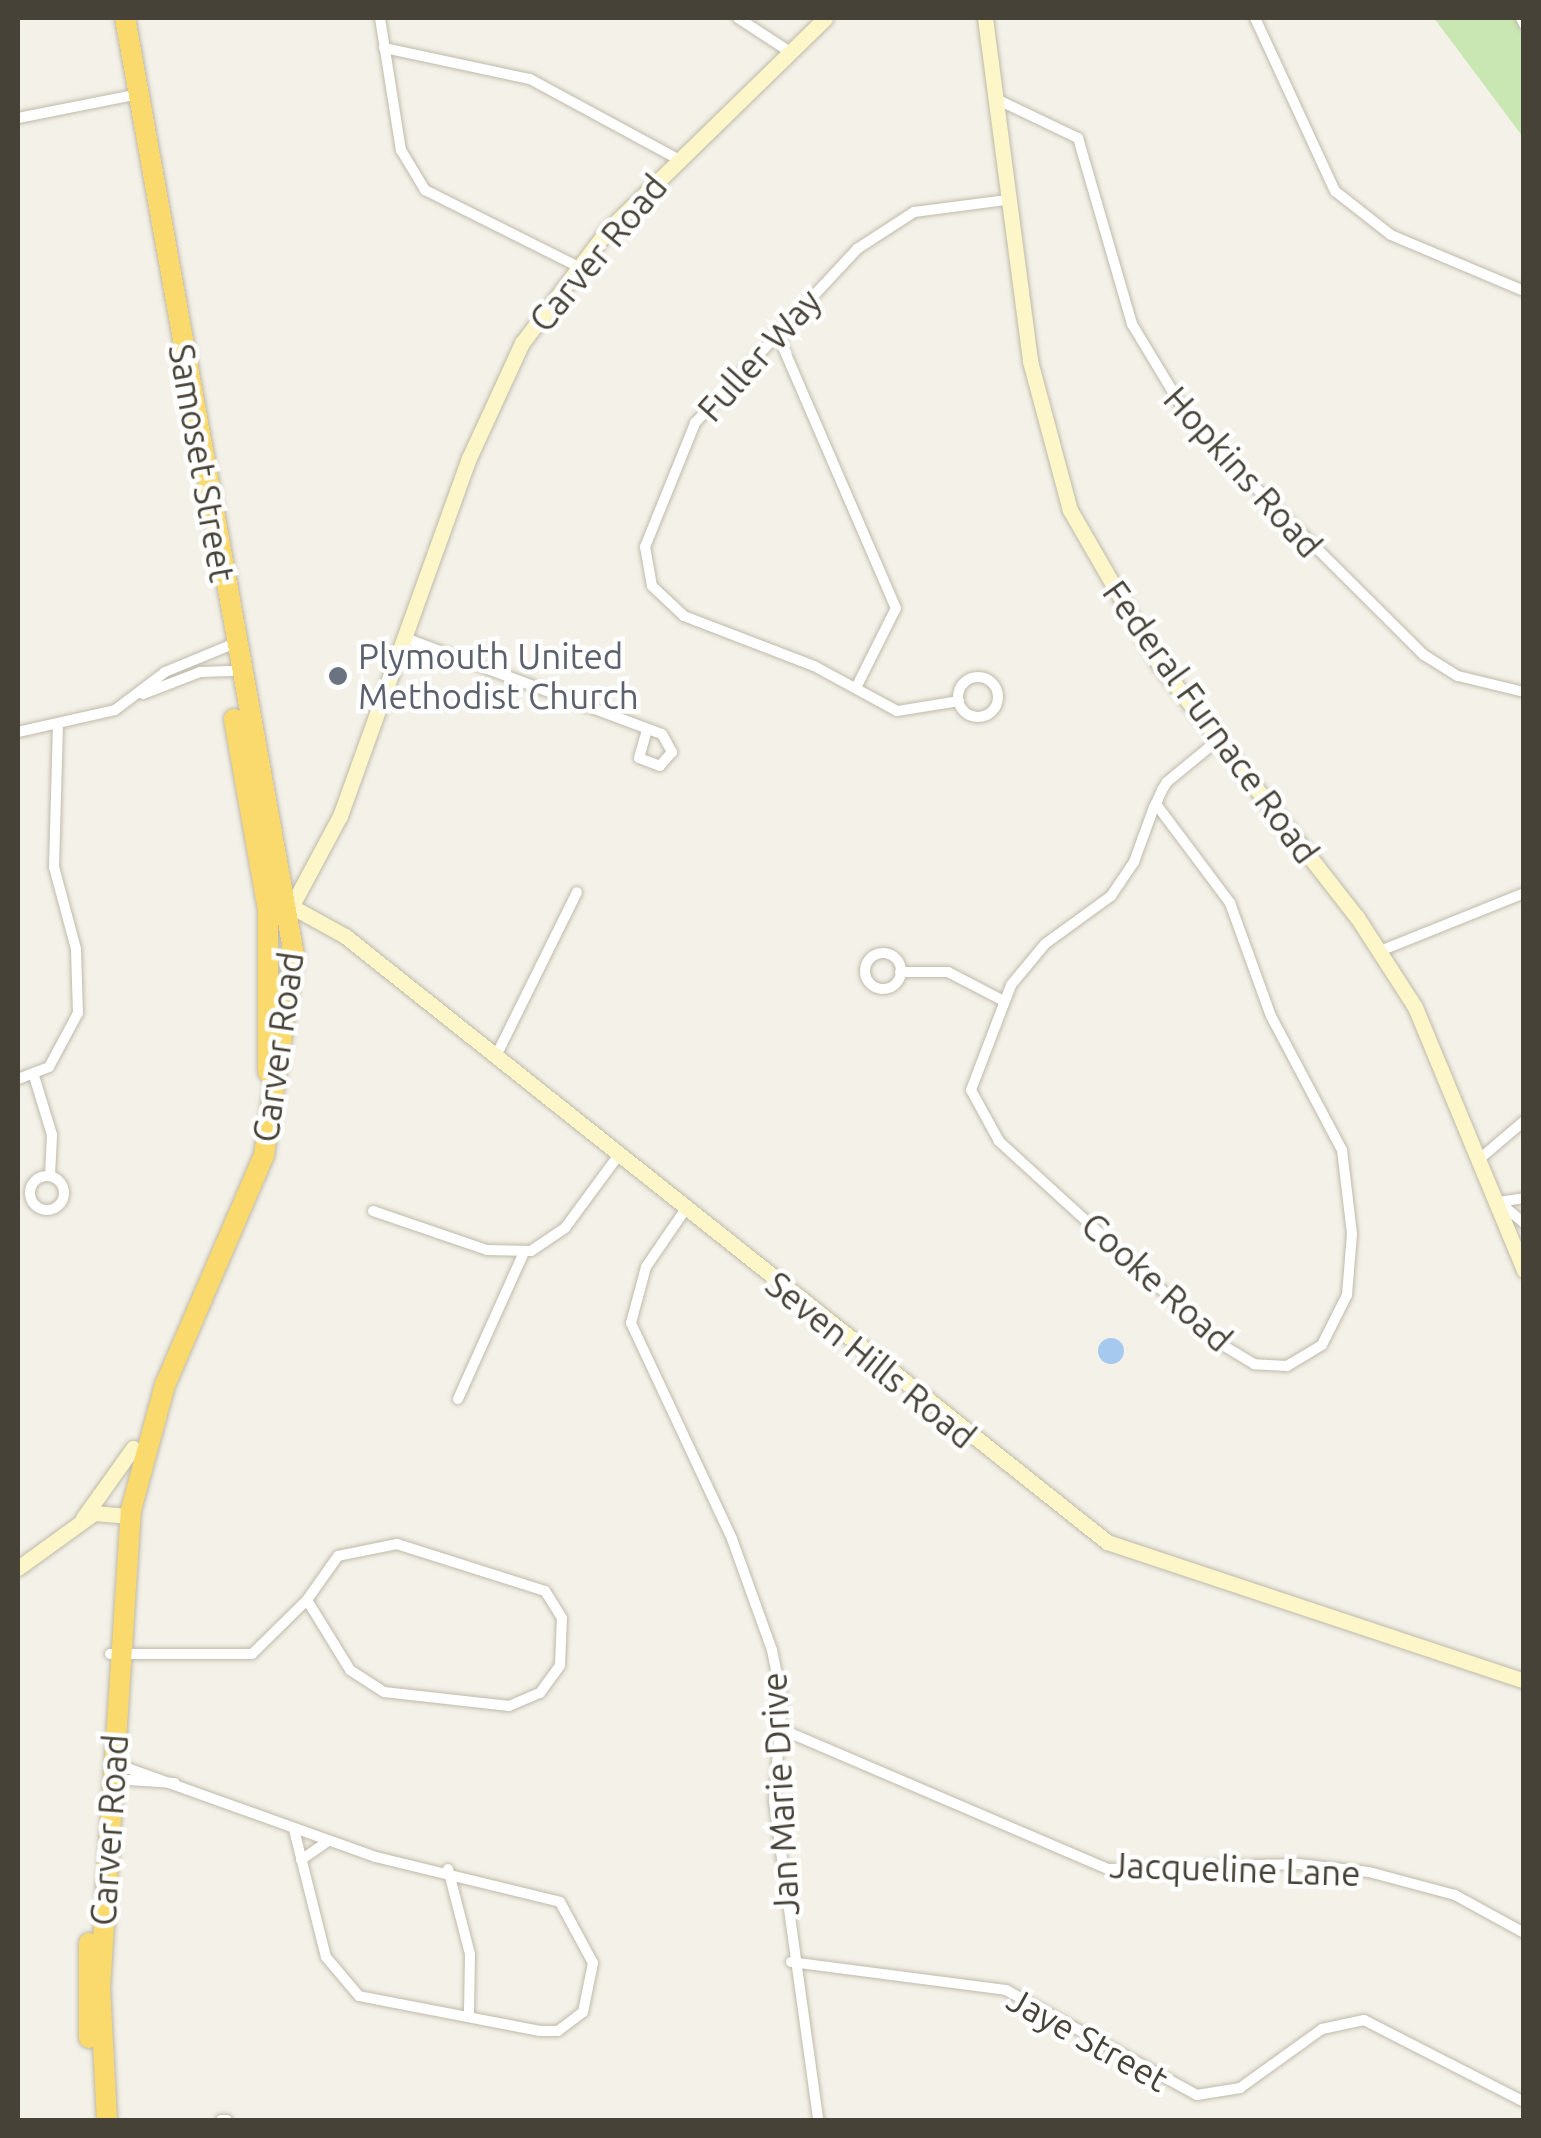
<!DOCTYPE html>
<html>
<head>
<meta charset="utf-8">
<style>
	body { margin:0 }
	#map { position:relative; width:1541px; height:2138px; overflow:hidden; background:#f4f1e8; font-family:Ubuntu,sans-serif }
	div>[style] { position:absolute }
	.green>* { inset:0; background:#c9e7b2 }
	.water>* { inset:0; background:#a6c9ef }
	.round { border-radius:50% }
	.roads { filter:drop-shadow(0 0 2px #bfbaab) drop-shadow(0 0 2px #bfbaab) }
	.street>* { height:10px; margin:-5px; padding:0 5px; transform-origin:5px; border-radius:5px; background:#fff }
	.street>.ring { margin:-5px; padding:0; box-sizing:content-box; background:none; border:10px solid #fff; border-radius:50% }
	.secondary>* { height:15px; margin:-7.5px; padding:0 7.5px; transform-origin:7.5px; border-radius:7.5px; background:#fdf6c8 }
	.highway>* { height:20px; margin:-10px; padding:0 10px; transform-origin:10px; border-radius:10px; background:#fada6c }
	.dots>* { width:28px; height:28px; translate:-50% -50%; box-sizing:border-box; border:5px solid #fff; border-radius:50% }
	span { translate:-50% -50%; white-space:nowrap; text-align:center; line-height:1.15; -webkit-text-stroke:9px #fff; paint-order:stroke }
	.street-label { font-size:35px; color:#474237 }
	.worship-label { font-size:35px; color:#5b616d }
	.left { translate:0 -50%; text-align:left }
	.frame { position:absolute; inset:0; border:20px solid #474237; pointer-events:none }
</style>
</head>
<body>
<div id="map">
	<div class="green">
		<i style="clip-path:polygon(1434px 18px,1523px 18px,1523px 137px)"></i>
	</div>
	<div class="water">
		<i class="round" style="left:1098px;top:1338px;width:26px;height:26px"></i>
	</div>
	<div class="roads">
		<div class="street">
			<i style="left:380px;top:18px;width:134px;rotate:81deg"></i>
			<i style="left:401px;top:150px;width:47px;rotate:59deg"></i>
			<i style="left:425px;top:190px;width:170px;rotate:26.6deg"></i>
			<i style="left:738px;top:18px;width:59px;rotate:33.1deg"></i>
			<i style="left:1255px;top:18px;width:191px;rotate:65.2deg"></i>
			<i style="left:1335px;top:191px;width:71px;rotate:38.2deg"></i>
			<i style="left:1391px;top:235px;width:144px;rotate:22.8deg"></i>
			<i style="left:1521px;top:18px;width:7px;rotate:63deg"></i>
			<i style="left:384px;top:48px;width:149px;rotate:12deg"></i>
			<i style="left:530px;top:79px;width:168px;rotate:28.4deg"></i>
			<i style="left:994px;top:98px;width:93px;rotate:25.5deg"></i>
			<i style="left:1078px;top:138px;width:194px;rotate:73.8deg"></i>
			<i style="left:1132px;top:324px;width:118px;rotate:58.9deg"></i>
			<i style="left:1193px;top:425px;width:326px;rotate:44.9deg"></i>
			<i style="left:1424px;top:655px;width:40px;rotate:32deg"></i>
			<i style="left:1458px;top:676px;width:68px;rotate:13.6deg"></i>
			<i style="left:18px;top:118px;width:123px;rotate:-11.2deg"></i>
			<i style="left:776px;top:331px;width:302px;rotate:66.6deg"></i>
			<i style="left:896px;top:608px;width:89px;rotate:116.6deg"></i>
			<i style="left:405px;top:638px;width:274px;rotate:20.5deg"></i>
			<i style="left:662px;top:734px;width:21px;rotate:61deg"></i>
			<i style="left:672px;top:752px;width:18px;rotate:131deg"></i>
			<i style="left:660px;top:766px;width:22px;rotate:-159deg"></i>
			<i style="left:639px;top:758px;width:25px;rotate:-74deg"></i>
			<i class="ring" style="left:958px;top:677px;width:30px;height:30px"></i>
			<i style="left:143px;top:694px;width:61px;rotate:-21.1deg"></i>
			<i style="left:200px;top:672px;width:38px;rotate:-2deg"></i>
			<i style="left:959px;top:701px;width:63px;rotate:170.8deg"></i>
			<i style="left:897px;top:711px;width:94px;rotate:-151.5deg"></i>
			<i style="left:814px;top:666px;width:139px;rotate:-159deg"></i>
			<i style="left:684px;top:616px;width:44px;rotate:-136.8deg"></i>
			<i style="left:652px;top:586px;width:40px;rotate:-100deg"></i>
			<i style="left:645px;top:547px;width:134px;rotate:-68deg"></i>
			<i style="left:695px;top:423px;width:238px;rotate:-47deg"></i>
			<i style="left:857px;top:249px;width:68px;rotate:-33deg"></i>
			<i style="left:914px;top:212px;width:94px;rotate:-7.4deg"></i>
			<i style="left:18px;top:732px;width:99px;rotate:-12.8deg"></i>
			<i style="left:115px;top:710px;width:63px;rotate:-37.2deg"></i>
			<i style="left:165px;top:672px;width:74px;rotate:-22.4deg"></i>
			<i style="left:1156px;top:804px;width:124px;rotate:53.2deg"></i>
			<i style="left:1230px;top:903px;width:120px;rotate:70.1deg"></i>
			<i style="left:1271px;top:1016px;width:152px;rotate:62.1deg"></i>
			<i style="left:1342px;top:1150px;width:85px;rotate:83.2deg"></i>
			<i style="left:1352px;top:1234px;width:61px;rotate:94.7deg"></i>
			<i style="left:1347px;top:1295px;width:56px;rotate:116.6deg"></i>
			<i style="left:1322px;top:1345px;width:41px;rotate:149deg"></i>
			<i style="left:1287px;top:1366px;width:33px;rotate:-177deg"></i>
			<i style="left:1254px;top:1364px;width:39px;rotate:-149deg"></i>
			<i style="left:1221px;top:1344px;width:301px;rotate:-137.6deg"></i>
			<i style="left:999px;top:1141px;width:58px;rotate:-118.8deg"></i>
			<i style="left:971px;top:1090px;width:112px;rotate:-69.1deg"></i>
			<i style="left:1011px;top:985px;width:53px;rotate:-50.3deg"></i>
			<i style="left:1045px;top:944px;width:82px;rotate:-36deg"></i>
			<i style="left:1111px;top:896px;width:41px;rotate:-55.9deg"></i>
			<i style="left:1134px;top:862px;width:59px;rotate:-70deg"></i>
			<i style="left:1154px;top:807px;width:9px;rotate:-63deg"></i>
			<i style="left:1158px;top:799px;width:10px;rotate:-66deg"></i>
			<i style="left:1162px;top:790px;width:9px;rotate:-58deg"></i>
			<i style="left:1167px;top:782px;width:66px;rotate:-39.5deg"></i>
			<i style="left:1380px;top:951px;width:155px;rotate:-21.9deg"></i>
			<i class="ring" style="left:865px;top:953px;width:26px;height:26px"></i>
			<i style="left:900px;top:972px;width:48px"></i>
			<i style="left:948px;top:972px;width:61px;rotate:27.4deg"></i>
			<i style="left:495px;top:1058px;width:185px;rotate:-63.7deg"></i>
			<i style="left:34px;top:1076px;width:62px;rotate:73deg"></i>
			<i style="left:52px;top:1135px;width:41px;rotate:92.8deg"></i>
			<i style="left:18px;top:1079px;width:33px;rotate:-21deg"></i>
			<i style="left:49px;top:1067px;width:61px;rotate:-61.8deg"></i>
			<i style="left:78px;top:1013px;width:64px;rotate:-91.8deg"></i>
			<i style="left:76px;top:949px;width:85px;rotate:-105deg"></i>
			<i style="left:54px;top:867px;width:140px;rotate:-88.4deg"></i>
			<i style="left:1483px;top:1156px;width:54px;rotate:-40.5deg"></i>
			<i class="ring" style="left:30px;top:1176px;width:24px;height:24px"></i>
			<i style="left:1499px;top:1202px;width:33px;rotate:40deg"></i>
			<i style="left:1499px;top:1202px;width:25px;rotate:-9deg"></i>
			<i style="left:685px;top:1210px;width:69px;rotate:124.4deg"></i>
			<i style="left:646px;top:1267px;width:58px;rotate:105deg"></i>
			<i style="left:631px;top:1323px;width:238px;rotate:64.9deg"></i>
			<i style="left:732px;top:1539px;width:118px;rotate:70.2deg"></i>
			<i style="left:772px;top:1650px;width:51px;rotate:78.7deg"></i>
			<i style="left:782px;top:1700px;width:101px;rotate:94.5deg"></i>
			<i style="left:774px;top:1801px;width:322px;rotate:82.1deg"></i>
			<i style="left:373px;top:1211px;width:120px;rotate:18.9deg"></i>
			<i style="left:487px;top:1250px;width:44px;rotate:1.3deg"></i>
			<i style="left:531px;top:1251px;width:41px;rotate:-34.1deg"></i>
			<i style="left:565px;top:1228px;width:89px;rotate:-53.6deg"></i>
			<i style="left:458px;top:1399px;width:161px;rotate:-65.8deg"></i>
			<i style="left:110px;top:1654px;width:142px"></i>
			<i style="left:252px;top:1654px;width:77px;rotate:-44.5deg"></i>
			<i style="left:307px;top:1600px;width:82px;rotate:58.4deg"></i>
			<i style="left:350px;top:1670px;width:40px;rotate:32.9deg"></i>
			<i style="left:384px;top:1692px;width:126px;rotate:6.4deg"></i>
			<i style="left:509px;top:1706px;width:34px;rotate:-23deg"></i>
			<i style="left:540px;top:1693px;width:34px;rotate:-54deg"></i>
			<i style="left:560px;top:1665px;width:47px;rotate:-87.6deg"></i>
			<i style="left:562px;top:1618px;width:32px;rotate:-122deg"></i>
			<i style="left:545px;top:1591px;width:155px;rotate:-162.4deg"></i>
			<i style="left:397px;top:1544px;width:60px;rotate:168.5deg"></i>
			<i style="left:338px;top:1556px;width:54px;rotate:125.2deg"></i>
			<i style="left:781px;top:1729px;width:356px;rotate:23.2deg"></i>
			<i style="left:1108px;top:1869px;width:190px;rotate:-1.5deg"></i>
			<i style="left:1298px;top:1864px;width:71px;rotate:6.4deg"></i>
			<i style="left:1369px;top:1872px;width:89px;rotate:15deg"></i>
			<i style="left:1455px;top:1895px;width:79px;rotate:28.8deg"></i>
			<i style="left:113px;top:1763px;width:279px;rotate:19.7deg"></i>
			<i style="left:376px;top:1857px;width:189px;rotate:13.7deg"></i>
			<i style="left:560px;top:1902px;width:69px;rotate:61.6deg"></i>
			<i style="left:593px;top:1963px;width:50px;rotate:101.5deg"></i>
			<i style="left:583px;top:2012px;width:31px;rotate:143deg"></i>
			<i style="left:558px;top:2031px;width:18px;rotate:180deg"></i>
			<i style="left:540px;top:2031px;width:184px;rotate:-169.1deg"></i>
			<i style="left:359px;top:1996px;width:51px;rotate:-130.2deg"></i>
			<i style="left:326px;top:1957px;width:131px;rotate:-104.1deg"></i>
			<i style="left:113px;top:1779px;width:62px;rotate:3.7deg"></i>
			<i style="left:301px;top:1860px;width:32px;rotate:-35deg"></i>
			<i style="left:448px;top:1869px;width:88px;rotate:75.5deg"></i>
			<i style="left:470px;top:1954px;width:60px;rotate:91deg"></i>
			<i style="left:791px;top:1962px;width:217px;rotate:7.4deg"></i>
			<i style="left:1006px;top:1990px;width:218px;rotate:28.8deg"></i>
			<i style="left:1197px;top:2095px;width:44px;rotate:-9.2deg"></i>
			<i style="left:1240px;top:2088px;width:101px;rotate:-35.7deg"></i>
			<i style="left:1322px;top:2029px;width:43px;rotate:-12.1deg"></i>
			<i style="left:1364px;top:2020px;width:180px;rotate:27.1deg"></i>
			<i style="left:221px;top:2120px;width:6px"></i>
		</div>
		<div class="secondary">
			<i style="left:985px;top:18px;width:346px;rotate:82.5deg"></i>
			<i style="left:1030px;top:361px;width:154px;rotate:75deg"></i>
			<i style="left:1070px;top:510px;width:178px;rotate:60deg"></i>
			<i style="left:1159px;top:664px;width:321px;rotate:52deg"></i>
			<i style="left:1357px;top:917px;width:107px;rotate:57.2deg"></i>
			<i style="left:1415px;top:1007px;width:285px;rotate:67.5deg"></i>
			<i style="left:278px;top:899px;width:77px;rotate:28.9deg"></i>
			<i style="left:345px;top:936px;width:974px;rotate:38.49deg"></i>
			<i style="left:1107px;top:1542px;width:440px;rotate:18.4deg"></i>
			<i style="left:289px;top:911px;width:108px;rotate:-61.8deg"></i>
			<i style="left:340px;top:816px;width:381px;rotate:-70.2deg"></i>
			<i style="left:469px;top:458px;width:127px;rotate:-65.3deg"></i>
			<i style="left:522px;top:343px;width:139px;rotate:-52.9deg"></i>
			<i style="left:606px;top:232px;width:306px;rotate:-44.3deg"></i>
			<i style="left:83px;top:1518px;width:86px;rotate:-54.5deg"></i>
			<i style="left:18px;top:1568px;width:94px;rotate:-35.9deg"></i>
			<i style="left:94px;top:1513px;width:36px;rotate:5deg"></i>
		</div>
		<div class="highway">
			<i style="left:234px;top:719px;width:194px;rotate:79.9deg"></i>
			<i style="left:268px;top:910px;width:162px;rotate:90deg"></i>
			<i style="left:89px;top:2038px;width:95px;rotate:-90deg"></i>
			<i style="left:107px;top:2120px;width:132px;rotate:-93deg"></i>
			<i style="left:100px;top:1988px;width:479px;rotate:-86.3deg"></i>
			<i style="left:131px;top:1510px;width:130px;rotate:-74.8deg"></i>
			<i style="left:165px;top:1385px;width:250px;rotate:-66.7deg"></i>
			<i style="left:264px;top:1155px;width:202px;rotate:-81.5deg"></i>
			<i style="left:294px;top:955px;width:952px;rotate:-100.22deg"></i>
		</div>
	</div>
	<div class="dots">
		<i style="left:338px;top:676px;background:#6b7280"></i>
	</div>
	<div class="street-label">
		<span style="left:598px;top:253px;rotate:-50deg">Carver Road</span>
		<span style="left:759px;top:355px;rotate:-48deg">Fuller Way</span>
		<span style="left:202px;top:463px;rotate:80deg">Samoset Street</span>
		<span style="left:1243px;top:472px;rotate:48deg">Hopkins Road</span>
		<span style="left:1211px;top:722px;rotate:54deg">Federal Furnace Road</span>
		<span style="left:278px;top:1047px;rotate:-82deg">Carver Road</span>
		<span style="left:1157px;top:1282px;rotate:42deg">Cooke Road</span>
		<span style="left:871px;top:1360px;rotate:39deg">Seven Hills Road</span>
		<span style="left:780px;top:1794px;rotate:-93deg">Jan Marie Drive</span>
		<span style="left:109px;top:1830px;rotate:-86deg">Carver Road</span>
		<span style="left:1235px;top:1869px;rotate:2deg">Jacqueline Lane</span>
		<span style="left:1088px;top:2039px;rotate:29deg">Jaye Street</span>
	</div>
	<div class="worship-label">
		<span class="left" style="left:358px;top:676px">Plymouth United<br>Methodist Church</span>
	</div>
	<div class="frame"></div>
</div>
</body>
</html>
